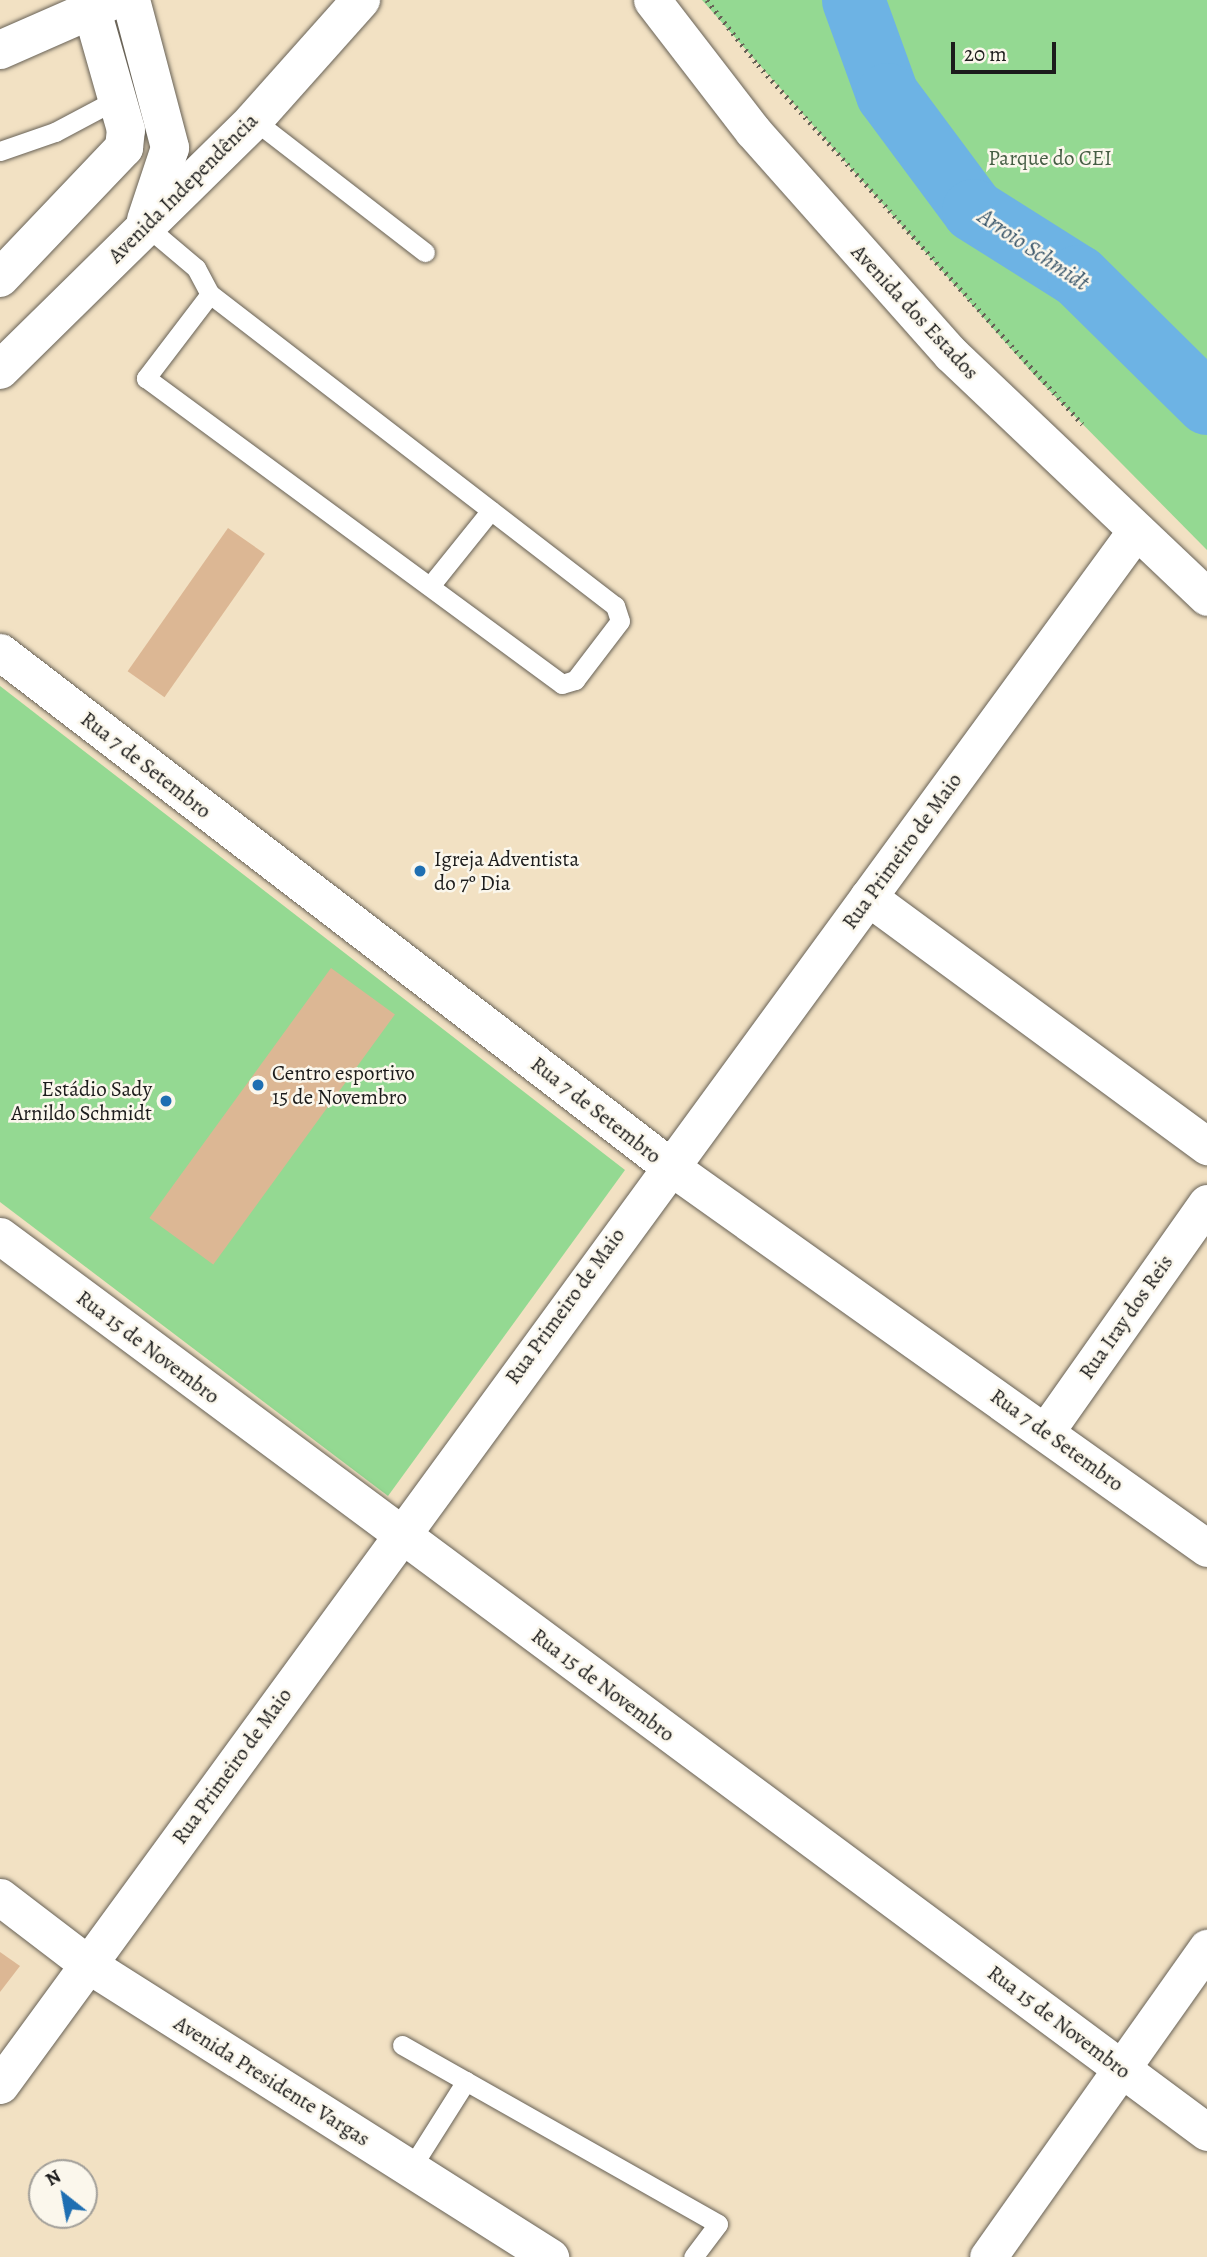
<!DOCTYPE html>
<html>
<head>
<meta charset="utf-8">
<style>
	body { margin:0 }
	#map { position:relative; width:1207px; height:2257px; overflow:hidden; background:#f2e1c3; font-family:Alegreya,serif }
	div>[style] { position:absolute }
	.green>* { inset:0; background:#94d992 }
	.river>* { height:63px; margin:-31.5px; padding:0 31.5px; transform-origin:31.5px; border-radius:31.5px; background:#6db3e4 }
	.building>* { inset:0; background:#dcb794; transform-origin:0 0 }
	.path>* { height:4.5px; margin-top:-2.25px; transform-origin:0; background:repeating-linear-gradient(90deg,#676156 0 2px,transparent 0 7px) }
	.roads { filter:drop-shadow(0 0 2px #676156) drop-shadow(0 0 2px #676156) }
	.lane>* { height:19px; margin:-9.5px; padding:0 9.5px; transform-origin:9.5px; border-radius:9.5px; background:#fff }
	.street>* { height:37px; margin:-18.5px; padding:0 18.5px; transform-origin:18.5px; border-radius:18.5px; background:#fff }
	.secondary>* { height:38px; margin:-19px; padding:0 19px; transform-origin:19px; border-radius:19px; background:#fff }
	.dots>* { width:19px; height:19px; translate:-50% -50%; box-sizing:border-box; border:4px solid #fbf7ec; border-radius:50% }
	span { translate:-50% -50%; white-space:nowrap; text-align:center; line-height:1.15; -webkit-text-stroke:5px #fbf7ec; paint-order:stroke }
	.park-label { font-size:21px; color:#465e45 }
	.street-label { font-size:21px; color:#1c1c1c }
	.poi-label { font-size:21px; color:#1c1c1c }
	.left { translate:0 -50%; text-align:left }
	.right { translate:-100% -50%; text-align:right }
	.water-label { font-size:23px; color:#3c586c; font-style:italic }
	.north { position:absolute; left:28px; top:2159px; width:70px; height:70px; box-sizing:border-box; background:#fbf7ec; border:2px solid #a29f99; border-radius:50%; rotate:329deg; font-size:19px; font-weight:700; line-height:28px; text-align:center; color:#1c1c1c }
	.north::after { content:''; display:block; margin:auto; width:24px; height:32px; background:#1f6fb2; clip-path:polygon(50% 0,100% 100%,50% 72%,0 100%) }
	.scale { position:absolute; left:951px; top:42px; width:105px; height:32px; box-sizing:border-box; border:4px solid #1c1c1c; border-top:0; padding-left:9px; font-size:21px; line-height:24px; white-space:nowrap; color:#1c1c1c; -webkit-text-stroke:5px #fbf7ec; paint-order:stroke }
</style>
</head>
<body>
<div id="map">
	<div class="green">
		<i style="clip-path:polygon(702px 0,1207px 0,1207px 550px,1038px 379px)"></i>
		<i style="clip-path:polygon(0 686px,625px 1170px,388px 1496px,0 1202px)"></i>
	</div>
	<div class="river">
		<i style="left:853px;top:0;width:100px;rotate:70.1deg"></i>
		<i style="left:887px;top:94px;width:144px;rotate:53.4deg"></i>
		<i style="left:973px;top:210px;width:124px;rotate:32.2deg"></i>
		<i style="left:1078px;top:276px;width:181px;rotate:44.6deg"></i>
	</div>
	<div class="building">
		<i style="left:228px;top:528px;width:45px;height:175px;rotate:35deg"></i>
		<i style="left:331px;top:968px;width:79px;height:309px;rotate:36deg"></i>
		<i style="clip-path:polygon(0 1952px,20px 1966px,0 1992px)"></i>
	</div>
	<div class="path">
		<i style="left:707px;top:0;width:83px;rotate:51.9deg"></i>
		<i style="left:758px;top:65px;width:484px;rotate:47.9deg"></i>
	</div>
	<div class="roads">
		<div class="lane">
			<i style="left:254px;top:120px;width:216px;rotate:37.7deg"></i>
			<i style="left:0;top:151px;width:58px;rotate:-19.1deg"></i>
			<i style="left:55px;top:132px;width:70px;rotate:-28deg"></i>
			<i style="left:145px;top:225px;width:67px;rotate:40.1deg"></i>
			<i style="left:196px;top:268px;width:30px;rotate:62deg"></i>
			<i style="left:210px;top:294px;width:106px;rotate:127.3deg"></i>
			<i style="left:146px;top:378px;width:516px;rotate:36.34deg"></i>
			<i style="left:562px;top:684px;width:14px;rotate:-17deg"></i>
			<i style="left:575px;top:680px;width:74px;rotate:-52.7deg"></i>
			<i style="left:620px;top:621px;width:16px;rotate:-108deg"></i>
			<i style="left:615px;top:606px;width:511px;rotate:-142.39deg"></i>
			<i style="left:430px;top:586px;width:97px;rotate:-51.2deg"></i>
			<i style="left:402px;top:2045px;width:363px;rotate:29.5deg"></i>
			<i style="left:718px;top:2224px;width:41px;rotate:127.1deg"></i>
			<i style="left:411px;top:2168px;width:103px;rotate:-57.7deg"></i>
		</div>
		<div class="street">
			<i style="left:652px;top:0;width:165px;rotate:52.4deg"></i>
			<i style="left:753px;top:131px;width:298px;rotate:48.4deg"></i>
			<i style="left:951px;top:354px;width:353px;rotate:43.5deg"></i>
			<i style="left:0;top:652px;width:842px;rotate:37.52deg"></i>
			<i style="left:668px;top:1165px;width:661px;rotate:35.4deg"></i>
			<i style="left:868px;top:897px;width:421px;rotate:36.3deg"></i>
			<i style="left:0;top:1236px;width:1503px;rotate:36.59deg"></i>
			<i style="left:1046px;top:1431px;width:279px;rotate:-54.8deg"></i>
			<i style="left:0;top:1897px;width:112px;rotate:37.4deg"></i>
			<i style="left:89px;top:1965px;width:546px;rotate:32.35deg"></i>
			<i style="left:0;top:2085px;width:1924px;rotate:-53.84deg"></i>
			<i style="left:988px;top:2257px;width:379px;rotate:-54.7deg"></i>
		</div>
		<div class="secondary">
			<i style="left:131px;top:0;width:153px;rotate:75.2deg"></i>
			<i style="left:170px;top:148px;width:76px;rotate:108.4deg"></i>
			<i style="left:0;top:50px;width:124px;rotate:-23.7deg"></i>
			<i style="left:0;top:278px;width:180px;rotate:-46.4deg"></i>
			<i style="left:124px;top:148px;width:18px;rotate:-84deg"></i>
			<i style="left:126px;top:130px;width:135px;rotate:-105.9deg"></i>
			<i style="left:0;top:370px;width:356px;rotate:-44.5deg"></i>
			<i style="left:254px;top:120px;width:161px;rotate:-48.3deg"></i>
		</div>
	</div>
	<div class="dots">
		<i style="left:420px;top:871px;background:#1f6fb2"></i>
		<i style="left:258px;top:1085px;background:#1f6fb2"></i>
		<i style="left:166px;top:1101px;background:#1f6fb2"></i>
	</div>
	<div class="park-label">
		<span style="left:1050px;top:158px">Parque do CEI</span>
	</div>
	<div class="street-label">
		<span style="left:183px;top:188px;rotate:-45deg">Avenida Independência</span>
		<span style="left:915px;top:312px;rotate:47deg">Avenida dos Estados</span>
		<span style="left:146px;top:765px;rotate:38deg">Rua 7 de Setembro</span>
		<span style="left:902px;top:851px;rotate:-54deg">Rua Primeiro de Maio</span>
		<span style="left:596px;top:1110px;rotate:38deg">Rua 7 de Setembro</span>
		<span style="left:565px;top:1306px;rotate:-54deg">Rua Primeiro de Maio</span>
		<span style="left:1126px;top:1317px;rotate:-55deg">Rua Iray dos Reis</span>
		<span style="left:148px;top:1347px;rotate:37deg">Rua 15 de Novembro</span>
		<span style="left:1057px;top:1440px;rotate:36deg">Rua 7 de Setembro</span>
		<span style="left:603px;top:1685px;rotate:37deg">Rua 15 de Novembro</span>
		<span style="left:232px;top:1766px;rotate:-54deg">Rua Primeiro de Maio</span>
		<span style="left:1059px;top:2022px;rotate:37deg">Rua 15 de Novembro</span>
		<span style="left:272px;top:2081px;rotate:32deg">Avenida Presidente Vargas</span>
	</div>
	<div class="poi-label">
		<span class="left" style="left:434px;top:871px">Igreja Adventista<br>do 7º Dia</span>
		<span class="left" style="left:272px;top:1085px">Centro esportivo<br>15 de Novembro</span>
		<span class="right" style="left:152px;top:1101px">Estádio Sady<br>Arnildo Schmidt</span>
	</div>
	<div class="water-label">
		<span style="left:1033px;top:250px;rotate:34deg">Arroio Schmidt</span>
	</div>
	<div class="north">N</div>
	<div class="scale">20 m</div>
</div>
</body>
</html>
